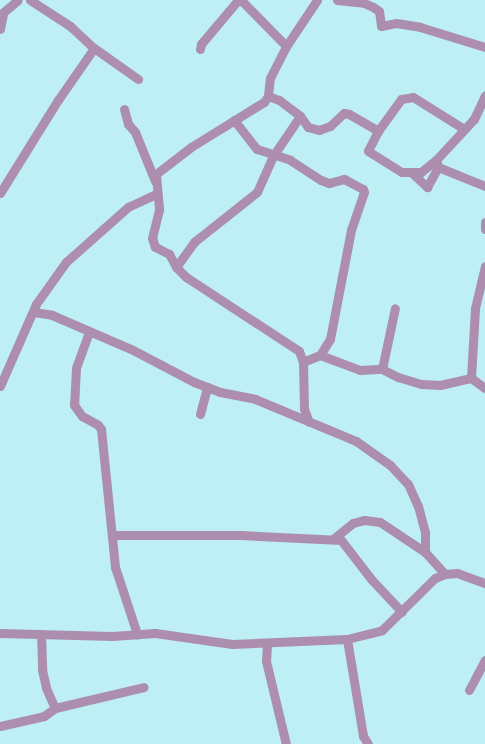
<!DOCTYPE html>
<html>
<head>
<meta charset="utf-8">
<style>
	body { margin:0 }
	#map { position:relative; width:485px; height:744px; overflow:hidden; background:#bdeff5; font-family:"Public Sans",sans-serif }
	div>[style] { position:absolute }
	.minor>* { height:9px; margin:-4.5px; padding:0 4.5px; transform-origin:4.5px; border-radius:4.5px; background:#ad8eae }
	span { translate:-50% -50%; white-space:nowrap; text-align:center; line-height:1.15; -webkit-text-stroke:3px #bdeff5; paint-order:stroke }
</style>
</head>
<body>
<div id="map">
	<div class="minor">
		<i style="left:30px;top:0;width:48px;rotate:33deg"></i>
		<i style="left:70px;top:26px;width:33px;rotate:43deg"></i>
		<i style="left:94px;top:48px;width:54px;rotate:35.2deg"></i>
		<i style="left:241px;top:0;width:64px;rotate:45.6deg"></i>
		<i style="left:337px;top:0;width:27px;rotate:6deg"></i>
		<i style="left:364px;top:3px;width:10px;rotate:24deg"></i>
		<i style="left:373px;top:7px;width:7px;rotate:34deg"></i>
		<i style="left:379px;top:11px;width:15px;rotate:82deg"></i>
		<i style="left:381px;top:26px;width:15px;rotate:-11deg"></i>
		<i style="left:396px;top:23px;width:24px;rotate:9deg"></i>
		<i style="left:420px;top:27px;width:68px;rotate:17.1deg"></i>
		<i style="left:0;top:15px;width:23px;rotate:-40deg"></i>
		<i style="left:0;top:29px;width:15px;rotate:-79deg"></i>
		<i style="left:200px;top:49px;width:5px;rotate:-79deg"></i>
		<i style="left:201px;top:44px;width:57px;rotate:-49.9deg"></i>
		<i style="left:268px;top:96px;width:12px;rotate:20deg"></i>
		<i style="left:279px;top:100px;width:26px;rotate:37deg"></i>
		<i style="left:300px;top:116px;width:14px;rotate:54deg"></i>
		<i style="left:308px;top:127px;width:11px;rotate:15deg"></i>
		<i style="left:319px;top:130px;width:12px;rotate:-20deg"></i>
		<i style="left:330px;top:126px;width:19px;rotate:-43deg"></i>
		<i style="left:344px;top:113px;width:5px;rotate:11deg"></i>
		<i style="left:349px;top:114px;width:34px;rotate:30deg"></i>
		<i style="left:378px;top:131px;width:22px;rotate:117deg"></i>
		<i style="left:368px;top:151px;width:40px;rotate:32deg"></i>
		<i style="left:402px;top:172px;width:19px"></i>
		<i style="left:421px;top:172px;width:19px;rotate:-39deg"></i>
		<i style="left:436px;top:160px;width:7px;rotate:74deg"></i>
		<i style="left:438px;top:167px;width:51px;rotate:22deg"></i>
		<i style="left:124px;top:109px;width:16px;rotate:75deg"></i>
		<i style="left:128px;top:124px;width:11px;rotate:49deg"></i>
		<i style="left:135px;top:132px;width:53px;rotate:67.8deg"></i>
		<i style="left:234px;top:120px;width:37px;rotate:52deg"></i>
		<i style="left:257px;top:149px;width:35px;rotate:18deg"></i>
		<i style="left:290px;top:160px;width:37px;rotate:33deg"></i>
		<i style="left:321px;top:180px;width:9px;rotate:21deg"></i>
		<i style="left:329px;top:183px;width:16px;rotate:-15deg"></i>
		<i style="left:344px;top:179px;width:21px;rotate:28deg"></i>
		<i style="left:363px;top:189px;width:3px;rotate:72deg"></i>
		<i style="left:364px;top:192px;width:40px;rotate:108.9deg"></i>
		<i style="left:351px;top:230px;width:111px;rotate:100.9deg"></i>
		<i style="left:330px;top:339px;width:19px;rotate:122deg"></i>
		<i style="left:320px;top:355px;width:18px;rotate:158deg"></i>
		<i style="left:378px;top:131px;width:39px;rotate:-54deg"></i>
		<i style="left:401px;top:99px;width:12px;rotate:-9deg"></i>
		<i style="left:413px;top:97px;width:60px;rotate:32.1deg"></i>
		<i style="left:436px;top:160px;width:56px;rotate:-47.2deg"></i>
		<i style="left:474px;top:119px;width:26px;rotate:-65deg"></i>
		<i style="left:412px;top:173px;width:21px;rotate:43deg"></i>
		<i style="left:427px;top:187px;width:23px;rotate:-61deg"></i>
		<i style="left:0;top:193px;width:110px;rotate:-58.1deg"></i>
		<i style="left:58px;top:100px;width:63px;rotate:-55.3deg"></i>
		<i style="left:485px;top:222px;width:7px;rotate:90deg"></i>
		<i style="left:176px;top:267px;width:31px;rotate:-54deg"></i>
		<i style="left:194px;top:242px;width:80px;rotate:-38.4deg"></i>
		<i style="left:257px;top:192px;width:39px;rotate:-66deg"></i>
		<i style="left:273px;top:156px;width:48px;rotate:-56deg"></i>
		<i style="left:34px;top:312px;width:18px;rotate:9deg"></i>
		<i style="left:52px;top:315px;width:86px;rotate:23.3deg"></i>
		<i style="left:131px;top:349px;width:71px;rotate:27.6deg"></i>
		<i style="left:194px;top:382px;width:28px;rotate:21deg"></i>
		<i style="left:220px;top:392px;width:36px;rotate:11deg"></i>
		<i style="left:255px;top:399px;width:109px;rotate:22.6deg"></i>
		<i style="left:356px;top:441px;width:42px;rotate:35.2deg"></i>
		<i style="left:390px;top:465px;width:26px;rotate:47deg"></i>
		<i style="left:408px;top:484px;width:24px;rotate:66deg"></i>
		<i style="left:418px;top:506px;width:28px;rotate:75deg"></i>
		<i style="left:425px;top:533px;width:19px;rotate:90deg"></i>
		<i style="left:89px;top:332px;width:38px;rotate:110deg"></i>
		<i style="left:76px;top:368px;width:37px;rotate:93deg"></i>
		<i style="left:74px;top:405px;width:14px;rotate:54deg"></i>
		<i style="left:82px;top:416px;width:18px;rotate:29deg"></i>
		<i style="left:98px;top:425px;width:5px;rotate:53deg"></i>
		<i style="left:101px;top:429px;width:139px;rotate:84.2deg"></i>
		<i style="left:115px;top:567px;width:71px;rotate:71.8deg"></i>
		<i style="left:320px;top:355px;width:43px;rotate:20.6deg"></i>
		<i style="left:360px;top:370px;width:22px;rotate:-3deg"></i>
		<i style="left:382px;top:369px;width:18px;rotate:27deg"></i>
		<i style="left:398px;top:377px;width:24px;rotate:17deg"></i>
		<i style="left:421px;top:384px;width:19px;rotate:3deg"></i>
		<i style="left:440px;top:385px;width:32px;rotate:-13deg"></i>
		<i style="left:471px;top:378px;width:17px;rotate:36deg"></i>
		<i style="left:382px;top:369px;width:62px;rotate:-78deg"></i>
		<i style="left:471px;top:378px;width:70px;rotate:-86.7deg"></i>
		<i style="left:475px;top:308px;width:43px;rotate:-76.6deg"></i>
		<i style="left:0;top:386px;width:90px;rotate:-66.3deg"></i>
		<i style="left:36px;top:304px;width:52px;rotate:-54.5deg"></i>
		<i style="left:66px;top:262px;width:83px;rotate:-41.6deg"></i>
		<i style="left:128px;top:207px;width:31px;rotate:-25deg"></i>
		<i style="left:200px;top:414px;width:28px;rotate:-75deg"></i>
		<i style="left:309px;top:422px;width:14px;rotate:-111deg"></i>
		<i style="left:304px;top:409px;width:47px;rotate:-91.2deg"></i>
		<i style="left:303px;top:362px;width:12px;rotate:-110deg"></i>
		<i style="left:299px;top:351px;width:135px;rotate:-146.8deg"></i>
		<i style="left:186px;top:277px;width:14px;rotate:-135deg"></i>
		<i style="left:176px;top:267px;width:15px;rotate:-118deg"></i>
		<i style="left:169px;top:254px;width:16px;rotate:-153deg"></i>
		<i style="left:155px;top:247px;width:9px;rotate:-108deg"></i>
		<i style="left:152px;top:238px;width:30px;rotate:-76deg"></i>
		<i style="left:159px;top:209px;width:35px;rotate:-95deg"></i>
		<i style="left:156px;top:174px;width:44px;rotate:-37.6deg"></i>
		<i style="left:191px;top:147px;width:86px;rotate:-31.7deg"></i>
		<i style="left:264px;top:102px;width:7px;rotate:-56deg"></i>
		<i style="left:268px;top:96px;width:18px;rotate:-84deg"></i>
		<i style="left:270px;top:78px;width:34px;rotate:-63deg"></i>
		<i style="left:285px;top:48px;width:58px;rotate:-56.3deg"></i>
		<i style="left:112px;top:535px;width:129px"></i>
		<i style="left:241px;top:535px;width:100px;rotate:2.9deg"></i>
		<i style="left:341px;top:540px;width:49px;rotate:52.4deg"></i>
		<i style="left:371px;top:579px;width:45px;rotate:46.8deg"></i>
		<i style="left:333px;top:539px;width:26px;rotate:-39deg"></i>
		<i style="left:353px;top:523px;width:11px;rotate:-15deg"></i>
		<i style="left:364px;top:520px;width:16px;rotate:7deg"></i>
		<i style="left:380px;top:522px;width:54px;rotate:33.7deg"></i>
		<i style="left:425px;top:552px;width:30px;rotate:48deg"></i>
		<i style="left:0;top:633px;width:112px;rotate:1.5deg"></i>
		<i style="left:112px;top:636px;width:43px;rotate:-4deg"></i>
		<i style="left:155px;top:633px;width:78px;rotate:8.1deg"></i>
		<i style="left:232px;top:644px;width:115px;rotate:-2.5deg"></i>
		<i style="left:347px;top:639px;width:36px;rotate:-14deg"></i>
		<i style="left:382px;top:630px;width:74px;rotate:-44.5deg"></i>
		<i style="left:435px;top:578px;width:11px;rotate:-22deg"></i>
		<i style="left:445px;top:574px;width:12px;rotate:-5deg"></i>
		<i style="left:457px;top:573px;width:30px;rotate:20deg"></i>
		<i style="left:41px;top:634px;width:36px;rotate:88deg"></i>
		<i style="left:42px;top:670px;width:18px;rotate:77deg"></i>
		<i style="left:46px;top:688px;width:22px;rotate:66deg"></i>
		<i style="left:347px;top:639px;width:98px;rotate:80.6deg"></i>
		<i style="left:363px;top:736px;width:9px;rotate:58deg"></i>
		<i style="left:267px;top:643px;width:18px;rotate:93deg"></i>
		<i style="left:266px;top:661px;width:85px;rotate:76.5deg"></i>
		<i style="left:469px;top:690px;width:34px;rotate:-62deg"></i>
		<i style="left:0;top:726px;width:45px;rotate:-12.8deg"></i>
		<i style="left:44px;top:716px;width:14px;rotate:-36deg"></i>
		<i style="left:55px;top:708px;width:91px;rotate:-13.3deg"></i>
	</div>
</div>
</body>
</html>
